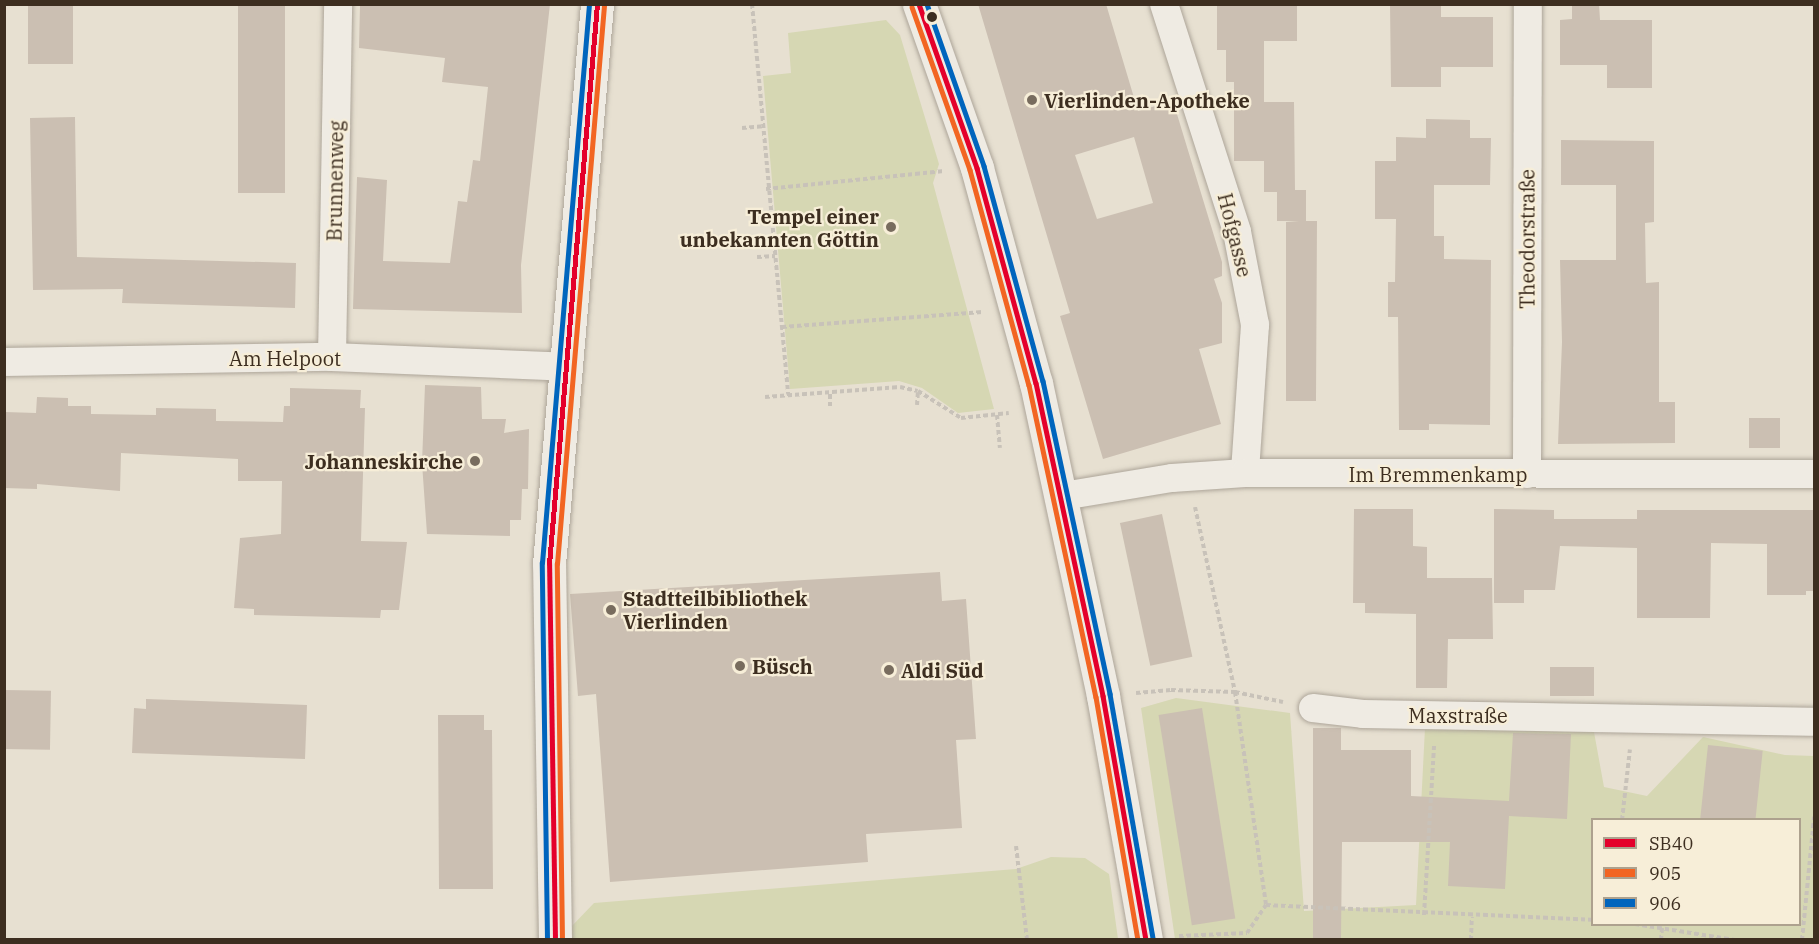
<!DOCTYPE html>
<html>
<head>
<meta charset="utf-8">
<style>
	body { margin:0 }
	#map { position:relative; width:1819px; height:944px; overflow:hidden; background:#e7e0d1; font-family:"IBM Plex Serif",serif }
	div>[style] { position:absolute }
	.green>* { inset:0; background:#d6d7b3 }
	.building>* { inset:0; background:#cbbfb2; transform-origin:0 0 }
	.path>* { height:4px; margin-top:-2px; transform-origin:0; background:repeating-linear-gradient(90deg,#c8c2b9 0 4.5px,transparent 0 7.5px) }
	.roads { filter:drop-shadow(0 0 2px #ada599) drop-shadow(0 0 2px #ada599) }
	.street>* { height:28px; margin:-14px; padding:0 14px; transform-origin:14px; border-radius:14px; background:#efebe3 }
	.secondary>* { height:33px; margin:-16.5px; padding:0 16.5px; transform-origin:16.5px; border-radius:16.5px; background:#efebe3 }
	.bus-1>* { height:4.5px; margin:-2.25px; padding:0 2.25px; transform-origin:2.25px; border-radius:2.25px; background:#e4002b }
	.bus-2>* { height:4.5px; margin:-2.25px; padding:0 2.25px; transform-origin:2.25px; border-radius:2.25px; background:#f26522 }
	.bus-3>* { height:4.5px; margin:-2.25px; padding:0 2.25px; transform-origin:2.25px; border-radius:2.25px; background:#0065bd }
	.dots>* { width:16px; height:16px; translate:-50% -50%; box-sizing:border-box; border:3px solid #f7eed8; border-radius:50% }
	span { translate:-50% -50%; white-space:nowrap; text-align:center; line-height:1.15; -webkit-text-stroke:4.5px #f7eed8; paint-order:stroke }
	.poi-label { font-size:20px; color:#3d2e20; font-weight:700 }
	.left { translate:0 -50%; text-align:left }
	.right { translate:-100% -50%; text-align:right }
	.street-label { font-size:20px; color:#3d2e20 }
	.frame { position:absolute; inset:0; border:6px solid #3d2e20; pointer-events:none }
	.legend { position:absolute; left:1591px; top:818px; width:210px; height:108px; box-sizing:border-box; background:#f7eed8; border:2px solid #ada18e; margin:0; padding:8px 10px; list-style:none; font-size:18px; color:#3d2e20 }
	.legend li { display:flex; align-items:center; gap:12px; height:30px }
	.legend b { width:30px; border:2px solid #ada18e }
</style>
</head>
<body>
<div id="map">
	<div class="green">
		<i style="clip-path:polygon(886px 20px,900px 35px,939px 164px,933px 183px,994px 409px,958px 413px,922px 388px,899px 381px,790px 389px,763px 76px,791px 73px,788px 33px)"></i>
		<i style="clip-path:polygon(evenodd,1176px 698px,1290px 713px,1304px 911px,1416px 905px,1425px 728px,1594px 732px,1604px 787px,1647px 796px,1703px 737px,1785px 755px,1814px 756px,1814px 939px,1175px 939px,1141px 708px,1176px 698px,1592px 820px,1800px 820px,1800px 924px,1592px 924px,1592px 820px)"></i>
		<i style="clip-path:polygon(1051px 857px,1085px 858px,1109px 874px,1118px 939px,571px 940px,570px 928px,594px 903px,1016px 869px)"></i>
	</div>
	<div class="building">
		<i style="left:28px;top:4px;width:45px;height:60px"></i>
		<i style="left:238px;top:4px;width:47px;height:189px"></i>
		<i style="clip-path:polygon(360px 4px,550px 4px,521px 265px,522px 313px,353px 309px,357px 177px,387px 180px,383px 261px,450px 263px,458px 201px,467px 202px,473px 160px,480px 161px,488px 87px,442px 82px,445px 58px,359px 48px)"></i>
		<i style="clip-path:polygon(evenodd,978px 4px,1106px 4px,1138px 111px,1173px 101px,1222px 262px,1222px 276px,1214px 279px,1222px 303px,1222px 343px,1199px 349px,1221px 424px,1103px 459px,1060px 316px,1070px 313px,978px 4px,1134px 137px,1153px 203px,1097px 219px,1075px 155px,1134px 137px)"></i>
		<i style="clip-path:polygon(1217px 4px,1297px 4px,1297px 41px,1264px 41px,1264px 102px,1294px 102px,1295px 190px,1306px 190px,1306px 221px,1317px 221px,1316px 401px,1286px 401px,1286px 222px,1299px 221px,1277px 221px,1277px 192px,1264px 192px,1264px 161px,1234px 161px,1234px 82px,1226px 82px,1226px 50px,1217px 50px)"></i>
		<i style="clip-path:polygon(1390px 4px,1441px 4px,1441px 17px,1493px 17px,1493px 67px,1441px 67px,1441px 87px,1391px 87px)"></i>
		<i style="clip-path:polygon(1572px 4px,1599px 4px,1600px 20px,1652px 20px,1652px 88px,1607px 88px,1607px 65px,1560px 65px,1560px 20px,1572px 19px)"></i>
		<i style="clip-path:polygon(75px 117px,77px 257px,296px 263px,295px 308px,122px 303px,123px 289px,33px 290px,30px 118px)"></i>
		<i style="clip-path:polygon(1426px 119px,1470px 120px,1470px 138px,1491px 138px,1490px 185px,1434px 185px,1434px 236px,1444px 236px,1444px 259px,1491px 260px,1490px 425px,1429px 424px,1429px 430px,1399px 430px,1398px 317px,1388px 317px,1388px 282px,1395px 282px,1396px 219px,1375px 219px,1375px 161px,1396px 161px,1396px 137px,1426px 138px)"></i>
		<i style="clip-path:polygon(1561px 140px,1654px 141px,1654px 222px,1645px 223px,1646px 283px,1659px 282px,1659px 402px,1675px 402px,1675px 443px,1558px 444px,1562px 342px,1560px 260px,1616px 260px,1616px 185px,1561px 185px)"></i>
		<i style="clip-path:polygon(425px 385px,481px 387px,482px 419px,506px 419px,504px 433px,529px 429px,528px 489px,522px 489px,521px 520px,510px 520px,510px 536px,427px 534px,422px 463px)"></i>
		<i style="clip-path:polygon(290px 388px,361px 390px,360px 408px,365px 408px,361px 541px,407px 542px,399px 610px,381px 610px,380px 618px,254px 615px,254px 609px,234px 608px,240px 538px,281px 534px,282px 481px,238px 481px,238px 459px,121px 453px,120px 491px,37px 484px,37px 489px,4px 488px,5px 412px,36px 413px,37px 397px,68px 398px,68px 406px,91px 406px,91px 414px,156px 415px,156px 408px,216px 409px,216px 421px,283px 422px,284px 406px,290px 406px)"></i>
		<i style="left:1749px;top:418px;width:31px;height:30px"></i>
		<i style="clip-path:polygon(1354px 509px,1413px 509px,1413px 546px,1427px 547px,1427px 578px,1492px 578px,1493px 639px,1448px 639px,1447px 688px,1416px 688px,1416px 614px,1365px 613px,1365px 603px,1353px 603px)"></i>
		<i style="clip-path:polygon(1494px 509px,1554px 510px,1554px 519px,1637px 519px,1637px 510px,1815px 510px,1815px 591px,1806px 591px,1806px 595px,1767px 595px,1767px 544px,1711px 543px,1710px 618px,1637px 618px,1637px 548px,1560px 546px,1555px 590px,1524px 590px,1524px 603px,1494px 603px)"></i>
		<i style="left:1162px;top:514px;width:146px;height:43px;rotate:78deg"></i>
		<i style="clip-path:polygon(940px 572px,942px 601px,966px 599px,976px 739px,956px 740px,962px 828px,866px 834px,868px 862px,610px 882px,596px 694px,578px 696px,570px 594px)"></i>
		<i style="left:1550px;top:667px;width:44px;height:29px"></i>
		<i style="left:4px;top:690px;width:47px;height:59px;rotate:1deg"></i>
		<i style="clip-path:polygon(146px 699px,307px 705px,305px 759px,132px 753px,134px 708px,146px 709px)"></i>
		<i style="left:1202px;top:708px;width:213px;height:44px;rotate:81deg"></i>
		<i style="clip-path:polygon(438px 715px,484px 715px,484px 730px,492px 730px,493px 889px,439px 889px)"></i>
		<i style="clip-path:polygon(1313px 728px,1341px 728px,1341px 750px,1411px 750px,1411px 796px,1509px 801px,1513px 733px,1571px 734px,1567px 819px,1509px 816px,1505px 889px,1448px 886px,1450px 842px,1342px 842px,1341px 939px,1313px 939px)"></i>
		<i style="left:1708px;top:745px;width:55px;height:75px;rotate:6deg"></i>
	</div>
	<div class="path">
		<i style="left:752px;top:4px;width:392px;rotate:84.7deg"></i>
		<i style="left:742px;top:128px;width:21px;rotate:-5deg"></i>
		<i style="left:766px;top:189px;width:179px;rotate:-5.8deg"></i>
		<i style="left:757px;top:257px;width:18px;rotate:-3deg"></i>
		<i style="left:782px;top:327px;width:201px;rotate:-4.3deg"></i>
		<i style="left:765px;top:397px;width:135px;rotate:-4.2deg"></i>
		<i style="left:900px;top:387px;width:18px;rotate:13deg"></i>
		<i style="left:918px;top:391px;width:51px;rotate:32.1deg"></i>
		<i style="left:961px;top:418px;width:48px;rotate:-5.9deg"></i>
		<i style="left:917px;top:405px;width:14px;rotate:-86deg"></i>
		<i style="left:830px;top:406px;width:15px;rotate:-90deg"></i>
		<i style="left:997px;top:415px;width:33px;rotate:85deg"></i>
		<i style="left:1195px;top:507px;width:189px;rotate:77.8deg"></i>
		<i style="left:1235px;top:692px;width:215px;rotate:81.7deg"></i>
		<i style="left:1266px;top:905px;width:326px;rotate:2.6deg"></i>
		<i style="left:1136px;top:693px;width:35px;rotate:-5deg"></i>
		<i style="left:1171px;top:690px;width:64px;rotate:1.8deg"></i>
		<i style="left:1235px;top:692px;width:49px;rotate:11.8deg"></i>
		<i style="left:1622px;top:820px;width:71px;rotate:-83.6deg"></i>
		<i style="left:1016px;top:846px;width:95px;rotate:83.3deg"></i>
		<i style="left:1424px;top:915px;width:170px;rotate:-86.6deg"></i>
		<i style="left:1635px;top:924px;width:101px;rotate:9.1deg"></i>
		<i style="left:1179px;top:936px;width:68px;rotate:-2.5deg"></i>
		<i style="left:1247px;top:933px;width:34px;rotate:-56deg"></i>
		<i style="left:1471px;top:940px;width:23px;rotate:-88deg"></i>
		<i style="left:1661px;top:940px;width:12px;rotate:-85deg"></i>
		<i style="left:1802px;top:940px;width:124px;rotate:-84.4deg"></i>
	</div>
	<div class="roads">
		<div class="street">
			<i style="left:1164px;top:4px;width:239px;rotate:72.2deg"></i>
			<i style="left:1237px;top:232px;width:95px;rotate:79deg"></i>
			<i style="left:1255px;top:325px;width:148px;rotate:93.9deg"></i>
			<i style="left:332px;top:357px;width:353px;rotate:-89deg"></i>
			<i style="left:4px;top:362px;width:328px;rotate:-0.9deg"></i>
			<i style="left:332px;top:357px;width:234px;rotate:2.4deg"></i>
			<i style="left:1527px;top:474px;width:470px;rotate:-89.9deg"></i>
			<i style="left:1063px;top:496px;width:110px;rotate:-9.4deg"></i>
			<i style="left:1172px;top:478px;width:73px;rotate:-3.9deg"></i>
			<i style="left:1245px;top:473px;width:569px;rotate:0.1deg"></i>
			<i style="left:1313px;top:708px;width:50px;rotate:6.8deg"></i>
			<i style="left:1363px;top:714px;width:451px;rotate:1deg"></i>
		</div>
		<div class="secondary">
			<i style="left:919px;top:4px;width:174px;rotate:70.5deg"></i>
			<i style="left:977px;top:168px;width:223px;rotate:74.7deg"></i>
			<i style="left:1036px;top:383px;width:320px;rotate:77.9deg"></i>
			<i style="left:1103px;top:696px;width:248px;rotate:80deg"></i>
			<i style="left:555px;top:940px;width:376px;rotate:-90.9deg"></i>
			<i style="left:549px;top:564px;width:562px;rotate:-85.1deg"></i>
		</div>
	</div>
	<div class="bus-1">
		<i style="left:919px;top:4px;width:174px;rotate:70.5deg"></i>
		<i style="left:977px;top:168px;width:223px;rotate:74.7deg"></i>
		<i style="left:1036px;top:383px;width:320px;rotate:77.9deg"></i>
		<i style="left:1103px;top:696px;width:248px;rotate:80deg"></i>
		<i style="left:555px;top:940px;width:376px;rotate:-90.9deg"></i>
		<i style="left:549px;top:564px;width:562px;rotate:-85.1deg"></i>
	</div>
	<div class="bus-2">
		<i style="left:912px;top:7px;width:173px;rotate:70.4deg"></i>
		<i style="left:970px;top:170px;width:223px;rotate:74.7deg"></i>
		<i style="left:1029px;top:385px;width:319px;rotate:77.9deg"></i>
		<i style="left:1096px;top:697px;width:247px;rotate:80.2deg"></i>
		<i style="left:562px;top:940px;width:376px;rotate:-90.8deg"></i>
		<i style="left:557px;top:564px;width:561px;rotate:-85.19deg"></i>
	</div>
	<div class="bus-3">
		<i style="left:927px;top:4px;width:172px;rotate:70.6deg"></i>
		<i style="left:984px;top:166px;width:223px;rotate:74.7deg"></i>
		<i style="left:1043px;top:381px;width:320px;rotate:77.9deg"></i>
		<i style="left:1110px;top:694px;width:249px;rotate:80deg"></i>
		<i style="left:547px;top:940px;width:377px;rotate:-90.8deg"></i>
		<i style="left:542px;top:563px;width:561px;rotate:-85.19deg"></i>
	</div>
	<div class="dots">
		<i style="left:932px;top:17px;background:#3d2e20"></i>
		<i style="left:1032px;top:100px;background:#786c5e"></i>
		<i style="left:891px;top:227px;background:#786c5e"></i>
		<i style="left:475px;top:461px;background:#786c5e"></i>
		<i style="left:611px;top:610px;background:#786c5e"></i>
		<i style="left:740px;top:666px;background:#786c5e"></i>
		<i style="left:889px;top:670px;background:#786c5e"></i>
	</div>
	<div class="poi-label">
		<span class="left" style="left:1044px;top:100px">Vierlinden-Apotheke</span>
		<span class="right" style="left:879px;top:228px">Tempel einer<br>unbekannten Göttin</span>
		<span class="right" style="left:463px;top:461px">Johanneskirche</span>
		<span class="left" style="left:623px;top:610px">Stadtteilbibliothek<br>Vierlinden</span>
		<span class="left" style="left:752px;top:666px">Büsch</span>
		<span class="left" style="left:901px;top:670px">Aldi Süd</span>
	</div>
	<div class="street-label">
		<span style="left:335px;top:181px;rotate:-89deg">Brunnenweg</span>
		<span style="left:1235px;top:235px;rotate:76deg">Hofgasse</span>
		<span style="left:1527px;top:239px;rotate:-90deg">Theodorstraße</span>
		<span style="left:285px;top:358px">Am Helpoot</span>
		<span style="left:1438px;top:474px">Im Bremmenkamp</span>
		<span style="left:1458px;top:715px">Maxstraße</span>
	</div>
	<div class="frame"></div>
	<ul class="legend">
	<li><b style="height:8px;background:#e4002b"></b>SB40</li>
	<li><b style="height:8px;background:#f26522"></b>905</li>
	<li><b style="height:8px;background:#0065bd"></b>906</li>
	</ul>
</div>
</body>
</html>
